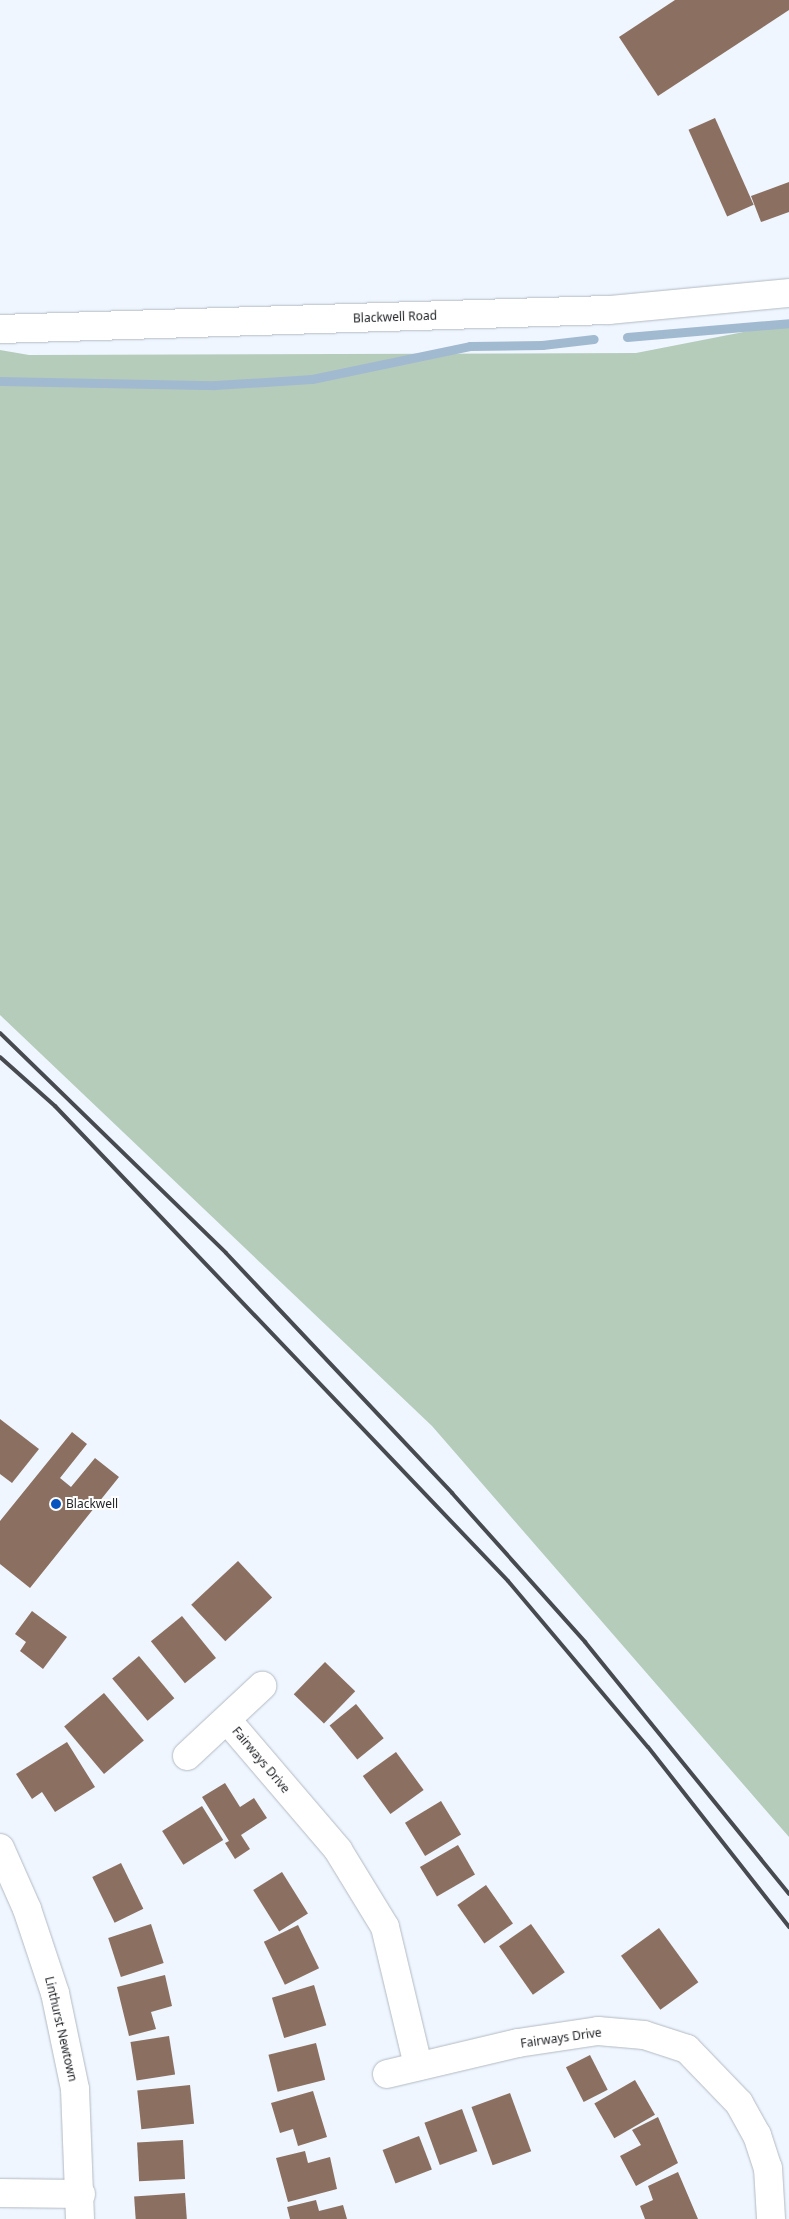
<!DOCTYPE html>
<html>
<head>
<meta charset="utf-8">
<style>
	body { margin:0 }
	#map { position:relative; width:789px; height:2219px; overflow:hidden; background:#eff6ff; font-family:"Noto Sans",sans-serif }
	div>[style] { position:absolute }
	.green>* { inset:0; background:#b6ccbb }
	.stream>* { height:9px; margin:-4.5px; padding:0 4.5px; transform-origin:4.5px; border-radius:4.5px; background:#a2bad0 }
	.building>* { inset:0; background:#8b6f60; transform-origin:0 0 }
	.roads { filter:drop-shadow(0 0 1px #b3bac2) drop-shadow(0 0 1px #b3bac2) }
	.minor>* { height:28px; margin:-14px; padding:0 14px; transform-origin:14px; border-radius:14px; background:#fff }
	.rail>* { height:4px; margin:-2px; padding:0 2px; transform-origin:2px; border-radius:2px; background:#474a4f }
	.dots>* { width:14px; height:14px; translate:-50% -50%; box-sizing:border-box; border:2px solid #fff; border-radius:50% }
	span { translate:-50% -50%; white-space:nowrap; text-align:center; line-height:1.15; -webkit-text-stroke:4px #fff; paint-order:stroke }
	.street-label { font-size:12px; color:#232529 }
	.poi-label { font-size:12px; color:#232529 }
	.left { translate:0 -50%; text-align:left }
</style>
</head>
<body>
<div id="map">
	<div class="green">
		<i style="clip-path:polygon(789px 323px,789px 1837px,432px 1426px,0 1015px,0 350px,29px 355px,636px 353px)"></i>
	</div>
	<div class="stream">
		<i style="left:627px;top:337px;width:163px;rotate:-4.9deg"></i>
		<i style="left:0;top:381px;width:215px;rotate:1.1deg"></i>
		<i style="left:215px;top:385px;width:97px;rotate:-3.5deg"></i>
		<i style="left:312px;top:379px;width:161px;rotate:-11.8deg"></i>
		<i style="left:470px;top:346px;width:72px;rotate:-0.8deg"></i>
		<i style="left:542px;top:345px;width:52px;rotate:-6.6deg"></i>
	</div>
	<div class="building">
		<i style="clip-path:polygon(675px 0,789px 0,789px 10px,658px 96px,619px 37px)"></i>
		<i style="left:715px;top:118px;width:95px;height:29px;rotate:66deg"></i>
		<i style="clip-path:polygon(789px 182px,789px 212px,761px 222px,751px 196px)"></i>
		<i style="clip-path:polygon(0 1419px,39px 1449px,12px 1483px,0 1474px)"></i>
		<i style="clip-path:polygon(72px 1432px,87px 1444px,60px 1478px,71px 1487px,95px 1458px,119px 1477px,30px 1588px,0 1564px,0 1521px)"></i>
		<i style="left:238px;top:1561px;width:50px;height:64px;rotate:47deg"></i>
		<i style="clip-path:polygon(32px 1611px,67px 1637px,43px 1669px,20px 1651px,26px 1642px,15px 1634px)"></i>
		<i style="left:182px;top:1616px;width:54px;height:40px;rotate:51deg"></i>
		<i style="left:139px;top:1656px;width:55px;height:35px;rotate:50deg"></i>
		<i style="left:325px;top:1662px;width:42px;height:45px;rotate:44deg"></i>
		<i style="left:104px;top:1693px;width:62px;height:52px;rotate:50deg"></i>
		<i style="left:356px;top:1704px;width:44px;height:34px;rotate:51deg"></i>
		<i style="clip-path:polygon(67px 1742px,95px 1787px,55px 1812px,42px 1792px,32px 1799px,16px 1774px)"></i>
		<i style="left:396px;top:1752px;width:47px;height:41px;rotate:54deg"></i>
		<i style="clip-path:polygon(225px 1783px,240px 1807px,254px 1798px,267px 1818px,241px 1835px,250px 1849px,235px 1859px,225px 1843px,229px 1841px,202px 1797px)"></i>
		<i style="left:441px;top:1801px;width:39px;height:42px;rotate:59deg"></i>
		<i style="left:202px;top:1806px;width:40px;height:47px;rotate:58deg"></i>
		<i style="left:458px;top:1845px;width:34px;height:44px;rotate:60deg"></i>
		<i style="left:121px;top:1863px;width:51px;height:32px;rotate:64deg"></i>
		<i style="left:282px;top:1872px;width:49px;height:34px;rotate:58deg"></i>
		<i style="left:486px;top:1885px;width:47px;height:35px;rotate:55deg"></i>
		<i style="left:151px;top:1924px;width:41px;height:45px;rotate:72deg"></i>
		<i style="left:531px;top:1924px;width:59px;height:39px;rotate:55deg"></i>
		<i style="left:298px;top:1925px;width:48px;height:38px;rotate:64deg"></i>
		<i style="left:659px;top:1928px;width:67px;height:47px;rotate:54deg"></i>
		<i style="clip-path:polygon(165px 1975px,172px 2006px,151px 2012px,156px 2029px,129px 2036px,117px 1987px)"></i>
		<i style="left:314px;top:1985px;width:42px;height:44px;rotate:73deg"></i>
		<i style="left:169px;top:2036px;width:39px;height:39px;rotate:81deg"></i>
		<i style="left:316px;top:2043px;width:38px;height:49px;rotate:76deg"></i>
		<i style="left:590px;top:2055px;width:39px;height:27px;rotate:63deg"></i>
		<i style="left:635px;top:2080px;width:40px;height:47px;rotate:60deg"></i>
		<i style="left:190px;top:2085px;width:39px;height:53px;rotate:84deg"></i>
		<i style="clip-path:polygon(313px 2091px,327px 2137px,298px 2146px,293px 2129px,280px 2133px,271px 2103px)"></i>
		<i style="left:510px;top:2093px;width:62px;height:41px;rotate:70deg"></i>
		<i style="left:462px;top:2109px;width:45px;height:40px;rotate:70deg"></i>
		<i style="clip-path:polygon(658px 2117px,678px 2163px,636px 2186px,620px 2156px,641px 2145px,632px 2130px)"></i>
		<i style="left:419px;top:2136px;width:36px;height:39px;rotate:69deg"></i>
		<i style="left:183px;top:2140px;width:39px;height:46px;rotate:87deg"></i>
		<i style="clip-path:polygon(305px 2151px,308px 2163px,330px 2157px,337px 2189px,288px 2202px,276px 2158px)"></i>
		<i style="clip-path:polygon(678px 2172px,698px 2219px,645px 2219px,640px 2206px,653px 2200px,648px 2186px)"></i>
		<i style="left:185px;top:2193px;width:26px;height:51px;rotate:86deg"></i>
		<i style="clip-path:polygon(316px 2200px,319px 2211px,343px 2205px,347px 2219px,290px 2219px,287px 2207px)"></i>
	</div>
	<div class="roads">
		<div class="minor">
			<i style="left:0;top:329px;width:609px;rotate:-1.79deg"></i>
			<i style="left:609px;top:310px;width:181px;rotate:-5.4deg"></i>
			<i style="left:228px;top:1721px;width:170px;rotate:49.5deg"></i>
			<i style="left:338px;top:1850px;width:90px;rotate:58.6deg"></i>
			<i style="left:385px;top:1927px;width:143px;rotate:76.6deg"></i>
			<i style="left:187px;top:1756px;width:103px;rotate:-43deg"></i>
			<i style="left:0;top:1848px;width:67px;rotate:66.1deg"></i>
			<i style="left:27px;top:1909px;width:89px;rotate:71.6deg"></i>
			<i style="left:55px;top:1993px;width:98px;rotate:78.2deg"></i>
			<i style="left:75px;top:2089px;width:130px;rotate:87.8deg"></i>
			<i style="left:387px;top:2074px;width:135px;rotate:-13.3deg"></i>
			<i style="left:518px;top:2043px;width:81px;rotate:-8.5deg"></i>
			<i style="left:598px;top:2031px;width:46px;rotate:5deg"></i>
			<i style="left:644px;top:2035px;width:45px;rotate:18deg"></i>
			<i style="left:687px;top:2049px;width:75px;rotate:46.1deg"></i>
			<i style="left:739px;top:2103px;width:37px;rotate:61deg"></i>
			<i style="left:757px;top:2135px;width:35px;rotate:72deg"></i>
			<i style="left:768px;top:2168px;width:51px;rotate:86.6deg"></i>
			<i style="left:0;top:2193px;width:81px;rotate:0.7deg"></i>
		</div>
	</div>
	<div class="rail">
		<i style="left:0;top:1033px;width:315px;rotate:44.2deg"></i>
		<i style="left:226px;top:1253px;width:330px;rotate:46.7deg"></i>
		<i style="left:452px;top:1493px;width:200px;rotate:48.2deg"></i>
		<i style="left:585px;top:1642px;width:324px;rotate:51deg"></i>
		<i style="left:0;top:1057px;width:74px;rotate:41.7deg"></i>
		<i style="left:55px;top:1106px;width:656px;rotate:46.36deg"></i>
		<i style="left:508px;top:1581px;width:217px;rotate:49.9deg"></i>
		<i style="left:648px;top:1747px;width:229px;rotate:51.9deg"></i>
	</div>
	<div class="dots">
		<i style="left:56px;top:1504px;background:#0955bf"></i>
	</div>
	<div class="street-label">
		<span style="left:395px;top:317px;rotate:-2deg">Blackwell Road</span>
		<span style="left:261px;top:1760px;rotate:50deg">Fairways Drive</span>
		<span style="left:61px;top:2029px;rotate:77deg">Linthurst Newtown</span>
		<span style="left:561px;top:2038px;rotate:-8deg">Fairways Drive</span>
	</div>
	<div class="poi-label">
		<span class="left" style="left:66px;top:1504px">Blackwell</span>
	</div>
</div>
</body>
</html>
